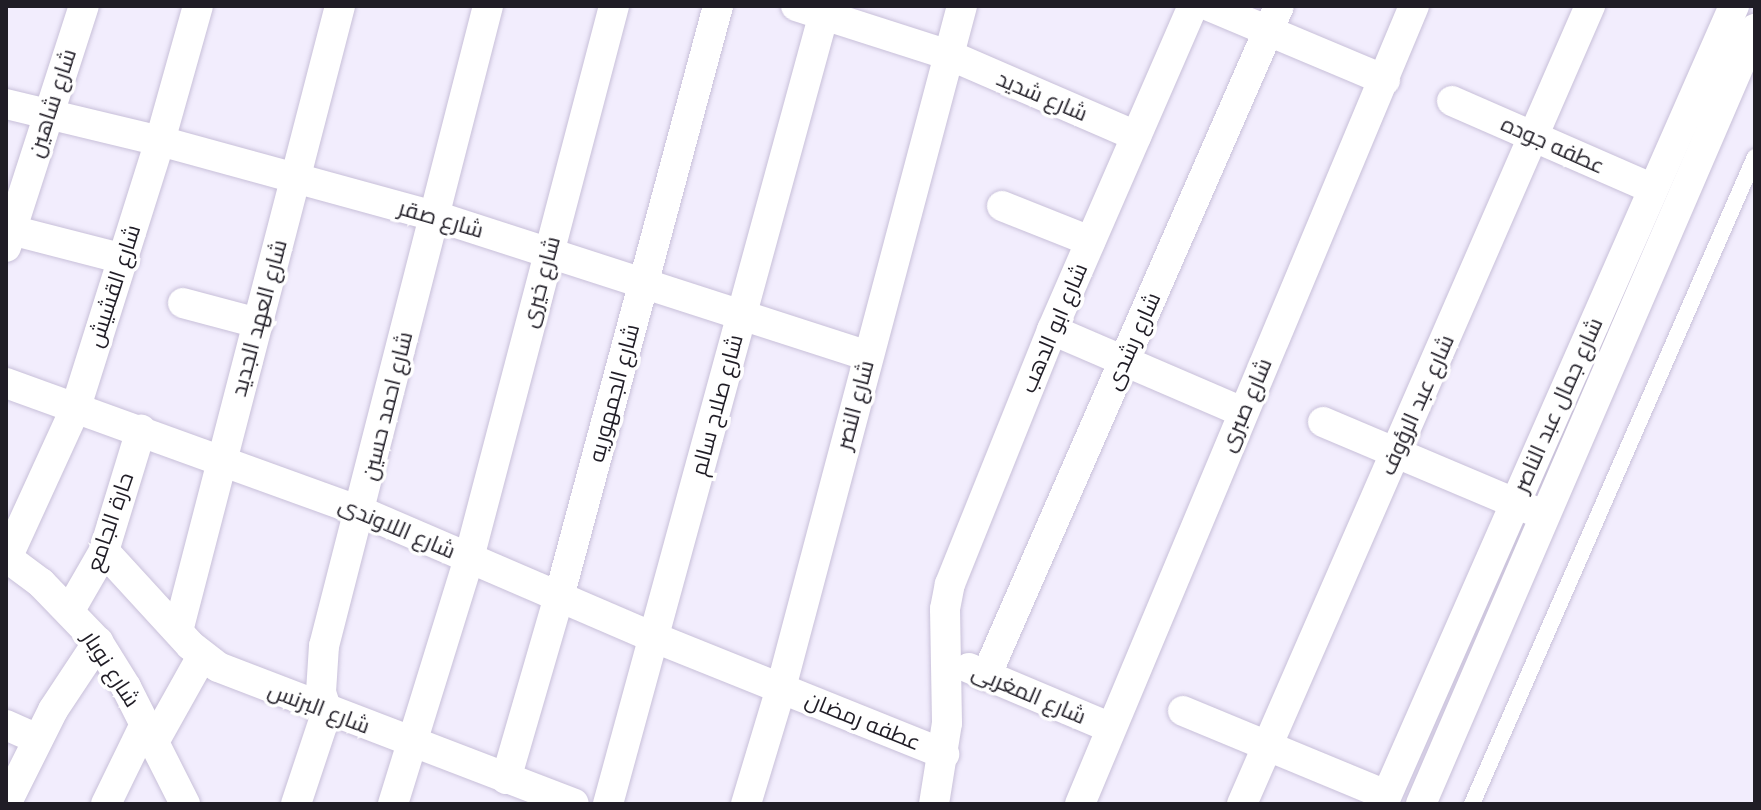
<!DOCTYPE html>
<html>
<head>
<meta charset="utf-8">
<style>
	body { margin:0 }
	#map { position:relative; width:1761px; height:810px; overflow:hidden; background:#f2edfd; font-family:Poppins,Cairo,sans-serif }
	div>[style] { position:absolute }
	.roads { filter:drop-shadow(0 0 2px #c8c0d9) drop-shadow(0 0 2px #c8c0d9) }
	.lane>* { height:16px; margin:-8px; padding:0 8px; transform-origin:8px; border-radius:8px; background:#fff }
	.street>* { height:30px; margin:-15px; padding:0 15px; transform-origin:15px; border-radius:15px; background:#fff }
	span { translate:-50% -50%; white-space:nowrap; text-align:center; line-height:1.15; -webkit-text-stroke:7px #fff; paint-order:stroke }
	.street-label { font-size:22px; color:#201d26 }
	.frame { position:absolute; inset:0; border:8px solid #201d26; pointer-events:none }
</style>
</head>
<body>
<div id="map">
	<div class="roads">
		<div class="lane">
			<i style="left:1472px;top:804px;width:706px;rotate:-66.38deg"></i>
		</div>
		<div class="street">
			<i style="left:796px;top:6px;width:161px;rotate:17.8deg"></i>
			<i style="left:949px;top:55px;width:204px;rotate:23.4deg"></i>
			<i style="left:1209px;top:6px;width:191px;rotate:22.8deg"></i>
			<i style="left:1452px;top:101px;width:219px;rotate:23.6deg"></i>
			<i style="left:6px;top:104px;width:158px;rotate:13.5deg"></i>
			<i style="left:160px;top:141px;width:285px;rotate:15.3deg"></i>
			<i style="left:435px;top:216px;width:455px;rotate:17.9deg"></i>
			<i style="left:1002px;top:206px;width:95px;rotate:21.7deg"></i>
			<i style="left:11px;top:230px;width:117px;rotate:14.4deg"></i>
			<i style="left:6px;top:247px;width:253px;rotate:-72.1deg"></i>
			<i style="left:183px;top:303px;width:78px;rotate:14.9deg"></i>
			<i style="left:1052px;top:330px;width:207px;rotate:23.3deg"></i>
			<i style="left:6px;top:383px;width:376px;rotate:19.9deg"></i>
			<i style="left:360px;top:511px;width:319px;rotate:23.3deg"></i>
			<i style="left:653px;top:637px;width:314px;rotate:21.9deg"></i>
			<i style="left:1323px;top:422px;width:226px;rotate:22.9deg"></i>
			<i style="left:104px;top:551px;width:127px;rotate:47.5deg"></i>
			<i style="left:190px;top:645px;width:36px;rotate:38deg"></i>
			<i style="left:218px;top:667px;width:381px;rotate:21deg"></i>
			<i style="left:6px;top:557px;width:44px;rotate:36.6deg"></i>
			<i style="left:41px;top:583px;width:82px;rotate:46deg"></i>
			<i style="left:98px;top:642px;width:53px;rotate:58.1deg"></i>
			<i style="left:126px;top:687px;width:131px;rotate:63.2deg"></i>
			<i style="left:7px;top:558px;width:166px;rotate:-65.4deg"></i>
			<i style="left:76px;top:407px;width:279px;rotate:-72.5deg"></i>
			<i style="left:160px;top:141px;width:140px;rotate:-74.3deg"></i>
			<i style="left:70px;top:610px;width:68px;rotate:-60deg"></i>
			<i style="left:104px;top:551px;width:127px;rotate:-73deg"></i>
			<i style="left:178px;top:631px;width:646px;rotate:-75.47deg"></i>
			<i style="left:969px;top:668px;width:154px;rotate:22.9deg"></i>
			<i style="left:986px;top:676px;width:731px;rotate:-66.38deg"></i>
			<i style="left:1183px;top:711px;width:220px;rotate:22.5deg"></i>
			<i style="left:6px;top:725px;width:35px;rotate:24deg"></i>
			<i style="left:154px;top:742px;width:98px;rotate:-60.8deg"></i>
			<i style="left:506px;top:779px;width:190px;rotate:-73.8deg"></i>
			<i style="left:559px;top:597px;width:612px;rotate:-74.94deg"></i>
			<i style="left:6px;top:804px;width:105px;rotate:-63.4deg"></i>
			<i style="left:53px;top:710px;width:82px;rotate:-56.5deg"></i>
			<i style="left:106px;top:804px;width:89px;rotate:-64deg"></i>
			<i style="left:296px;top:804px;width:98px;rotate:-71.6deg"></i>
			<i style="left:327px;top:711px;width:20px;rotate:-108deg"></i>
			<i style="left:321px;top:692px;width:46px;rotate:-86.3deg"></i>
			<i style="left:324px;top:646px;width:661px;rotate:-75.63deg"></i>
			<i style="left:393px;top:804px;width:257px;rotate:-72.8deg"></i>
			<i style="left:469px;top:558px;width:571px;rotate:-75.28deg"></i>
			<i style="left:608px;top:804px;width:827px;rotate:-74.72deg"></i>
			<i style="left:746px;top:804px;width:121px;rotate:-73.2deg"></i>
			<i style="left:781px;top:688px;width:706px;rotate:-75.14deg"></i>
			<i style="left:934px;top:804px;width:82px;rotate:-80.9deg"></i>
			<i style="left:947px;top:723px;width:114px;rotate:-91deg"></i>
			<i style="left:945px;top:609px;width:25px;rotate:-79deg"></i>
			<i style="left:950px;top:584px;width:274px;rotate:-68.1deg"></i>
			<i style="left:1052px;top:330px;width:353px;rotate:-66.5deg"></i>
			<i style="left:1080px;top:804px;width:865px;rotate:-67.29deg"></i>
			<i style="left:1242px;top:804px;width:871px;rotate:-66.44deg"></i>
			<i style="left:1383px;top:804px;width:872px;rotate:-66.26deg"></i>
			<i style="left:1421px;top:804px;width:844px;rotate:-66.69deg"></i>
		</div>
	</div>
	<div class="street-label">
		<span style="left:1042px;top:96px;rotate:23deg">شارع شديد</span>
		<span style="left:52px;top:103px;rotate:-72deg">شارع شاهين</span>
		<span style="left:1553px;top:145px;rotate:24deg">عطفه جوده</span>
		<span style="left:441px;top:219px;rotate:16deg">شارع صقر</span>
		<span style="left:541px;top:282px;rotate:-75deg">شارع خيرى</span>
		<span style="left:114px;top:286px;rotate:-72deg">شارع القشيش</span>
		<span style="left:259px;top:318px;rotate:-75deg">شارع العهد الجديد</span>
		<span style="left:1054px;top:328px;rotate:-67deg">شارع ابو الدهب</span>
		<span style="left:1133px;top:341px;rotate:-66deg">شارع رشدى</span>
		<span style="left:614px;top:393px;rotate:-75deg">شارع الجمهوريه</span>
		<span style="left:717px;top:405px;rotate:-75deg">شارع صلاح سالم</span>
		<span style="left:855px;top:405px;rotate:-75deg">شارع النصر</span>
		<span style="left:1246px;top:405px;rotate:-67deg">شارع صبرى</span>
		<span style="left:1417px;top:405px;rotate:-66deg">شارع عبد الرؤوف</span>
		<span style="left:1558px;top:405px;rotate:-66deg">شارع جمال عبد الناصر</span>
		<span style="left:387px;top:406px;rotate:-76deg">شارع احمد حسين</span>
		<span style="left:110px;top:522px;rotate:-71deg">حارة الجامع</span>
		<span style="left:397px;top:528px;rotate:23deg">شارع اللاوندى</span>
		<span style="left:111px;top:669px;rotate:57deg">شارع نوبار</span>
		<span style="left:1029px;top:694px;rotate:23deg">شارع المغربى</span>
		<span style="left:319px;top:708px;rotate:21deg">شارع البرنس</span>
		<span style="left:863px;top:721px;rotate:22deg">عطفه رمضان</span>
	</div>
	<div class="frame"></div>
</div>
</body>
</html>
